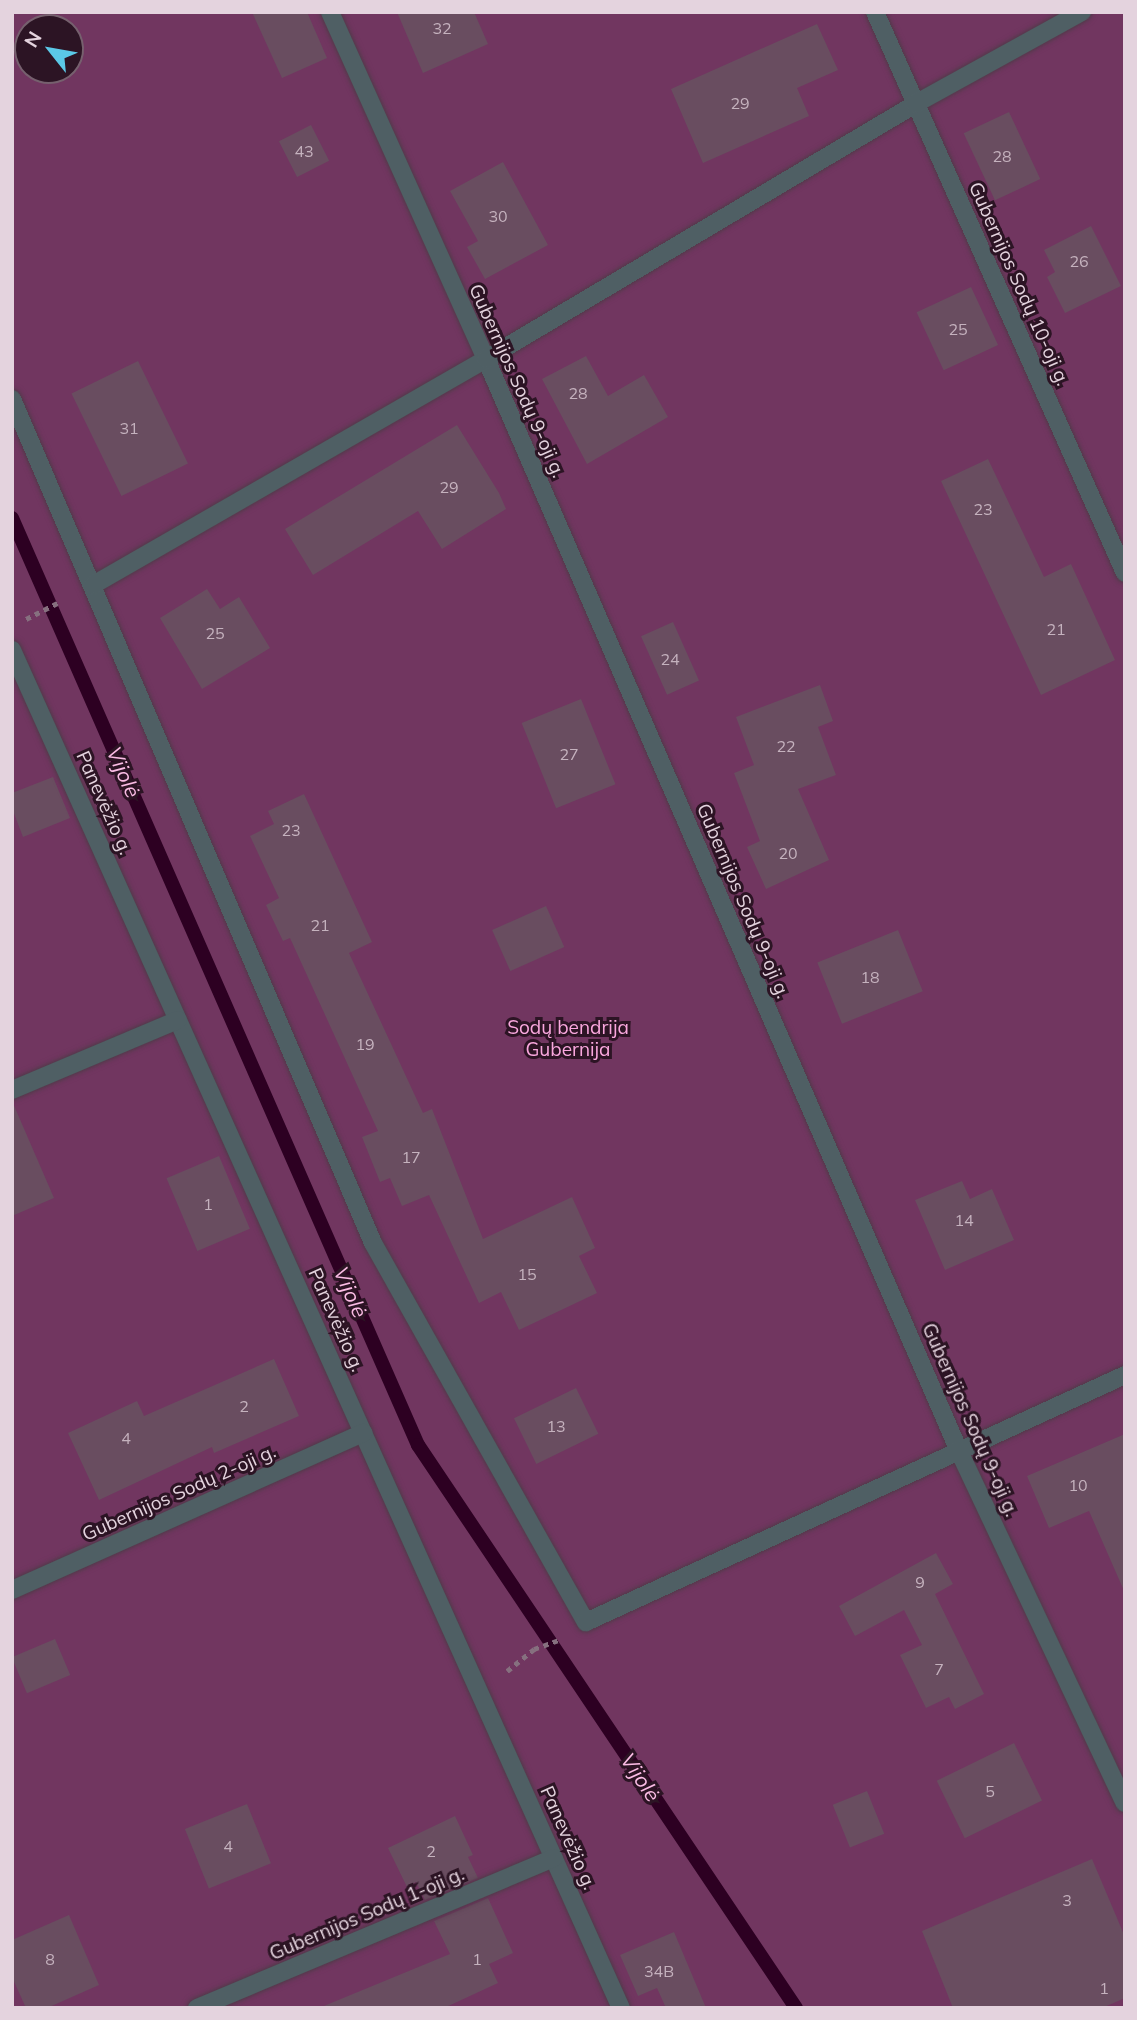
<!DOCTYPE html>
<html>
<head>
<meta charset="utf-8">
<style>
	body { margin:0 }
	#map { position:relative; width:1137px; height:2020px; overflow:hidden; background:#361d2e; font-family:Mulish,sans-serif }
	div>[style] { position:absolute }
	.green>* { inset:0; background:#713660 }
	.stream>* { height:14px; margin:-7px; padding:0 7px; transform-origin:7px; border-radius:7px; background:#2d0022 }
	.building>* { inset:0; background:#694d60; transform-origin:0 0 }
	.path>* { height:4.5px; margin-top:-2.25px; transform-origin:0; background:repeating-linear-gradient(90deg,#86707f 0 5px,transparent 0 10px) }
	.roads { filter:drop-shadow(0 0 2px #523a4a) drop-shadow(0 0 2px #523a4a) }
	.minor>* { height:18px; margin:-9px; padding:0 9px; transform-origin:9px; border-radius:9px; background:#4f5f64 }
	span { translate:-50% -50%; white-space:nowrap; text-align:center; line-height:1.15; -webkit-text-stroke:6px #2c1424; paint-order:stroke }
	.number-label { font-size:16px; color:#c5b2be }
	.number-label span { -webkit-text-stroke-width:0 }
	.street-label { font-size:19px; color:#e4d3de }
	.park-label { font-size:19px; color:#faa7de }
	.water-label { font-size:21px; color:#fabbe4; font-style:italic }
	.frame { position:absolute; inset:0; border:14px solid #e4d3de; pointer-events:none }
	.north { position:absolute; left:14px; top:14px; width:70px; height:70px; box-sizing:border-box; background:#2c1424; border:2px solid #76606e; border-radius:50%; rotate:301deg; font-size:19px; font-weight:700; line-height:28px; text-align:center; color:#e4d3de }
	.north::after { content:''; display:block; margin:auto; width:24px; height:32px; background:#5bc8e7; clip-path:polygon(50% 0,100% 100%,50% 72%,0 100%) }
</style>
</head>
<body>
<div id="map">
	<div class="green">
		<i style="clip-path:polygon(evenodd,12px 12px,1125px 12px,1125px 2008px,12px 2008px,12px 12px,28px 28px,70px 28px,70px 70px,28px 70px,28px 28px)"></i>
	</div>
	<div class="stream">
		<i style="left:12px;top:518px;width:1012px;rotate:66.35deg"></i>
		<i style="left:418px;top:1445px;width:678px;rotate:56.12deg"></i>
	</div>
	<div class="building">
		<i style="clip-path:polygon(252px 12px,307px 12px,327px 58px,282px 78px)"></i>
		<i style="clip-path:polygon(397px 12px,474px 12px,488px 44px,423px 73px)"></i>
		<i style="clip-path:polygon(817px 24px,838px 70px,797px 88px,809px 116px,703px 163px,671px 89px)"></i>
		<i style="left:1009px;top:112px;width:74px;height:50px;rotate:65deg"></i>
		<i style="left:311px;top:125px;width:40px;height:36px;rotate:63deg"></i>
		<i style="clip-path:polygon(503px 162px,548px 245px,485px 279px,467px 247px,478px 241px,450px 191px)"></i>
		<i style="clip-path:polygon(1091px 226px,1121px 286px,1065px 313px,1047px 277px,1055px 272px,1044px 250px)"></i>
		<i style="left:971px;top:287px;width:64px;height:60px;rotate:65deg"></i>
		<i style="clip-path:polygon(586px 356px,608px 396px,644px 375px,668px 417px,587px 464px,542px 379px)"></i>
		<i style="left:138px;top:361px;width:114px;height:74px;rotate:64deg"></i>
		<i style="clip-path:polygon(457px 425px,499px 493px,506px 509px,442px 549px,418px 511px,313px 575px,285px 529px)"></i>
		<i style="clip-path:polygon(988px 459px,1044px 577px,1071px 564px,1115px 660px,1041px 695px,941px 481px)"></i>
		<i style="clip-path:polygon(207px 589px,220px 609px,239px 597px,270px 648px,202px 689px,160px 618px)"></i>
		<i style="left:673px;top:622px;width:64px;height:35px;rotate:66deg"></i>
		<i style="clip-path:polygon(820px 685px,833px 721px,818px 727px,836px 775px,798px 789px,829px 860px,766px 889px,747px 847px,760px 841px,734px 773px,754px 765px,736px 717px)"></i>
		<i style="left:581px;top:699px;width:92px;height:64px;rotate:68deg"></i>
		<i style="clip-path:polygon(53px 777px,70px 818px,23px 837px,12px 808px,12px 793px)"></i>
		<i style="clip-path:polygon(304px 794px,372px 942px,349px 953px,423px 1113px,432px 1109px,483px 1239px,572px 1197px,595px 1248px,579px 1256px,597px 1293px,519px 1330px,501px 1292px,479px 1303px,429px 1195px,402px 1206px,390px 1178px,380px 1182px,362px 1137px,378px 1131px,290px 938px,283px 941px,266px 905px,279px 898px,250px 836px,274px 824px,268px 811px)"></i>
		<i style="left:546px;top:906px;width:45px;height:59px;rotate:66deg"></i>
		<i style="left:898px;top:930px;width:66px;height:87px;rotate:68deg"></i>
		<i style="clip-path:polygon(12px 1101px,54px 1198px,12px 1216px)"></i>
		<i style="left:219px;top:1156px;width:79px;height:57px;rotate:67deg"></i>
		<i style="clip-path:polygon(962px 1181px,970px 1199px,992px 1189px,1014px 1240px,945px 1270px,915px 1200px)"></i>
		<i style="clip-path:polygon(274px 1359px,299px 1416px,214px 1453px,212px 1447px,99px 1500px,68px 1433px,137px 1401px,144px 1416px)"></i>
		<i style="left:576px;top:1388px;width:51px;height:69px;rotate:64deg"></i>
		<i style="clip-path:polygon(1125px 1434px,1125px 1593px,1089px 1511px,1049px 1528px,1027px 1476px)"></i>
		<i style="clip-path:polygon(936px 1553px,953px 1584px,935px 1594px,984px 1694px,955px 1709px,949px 1697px,926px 1708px,900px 1655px,922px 1645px,904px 1610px,855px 1636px,839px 1606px)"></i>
		<i style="left:55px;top:1639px;width:39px;height:47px;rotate:67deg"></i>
		<i style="left:1014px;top:1743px;width:64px;height:86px;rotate:64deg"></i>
		<i style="left:867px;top:1791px;width:46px;height:37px;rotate:68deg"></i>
		<i style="left:247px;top:1804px;width:64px;height:67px;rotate:68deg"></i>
		<i style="clip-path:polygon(455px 1816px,473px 1855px,468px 1857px,478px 1878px,425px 1900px,416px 1882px,407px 1887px,388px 1848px)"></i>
		<i style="clip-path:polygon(1092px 1859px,1125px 1937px,1125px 1998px,1102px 2008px,953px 2008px,922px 1931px)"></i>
		<i style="clip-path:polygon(488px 1898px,513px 1953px,489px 1964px,498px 1983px,444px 2008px,319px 2008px,450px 1954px,434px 1921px)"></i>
		<i style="clip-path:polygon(69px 1915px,99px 1985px,47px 2008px,26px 2008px,12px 1977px,12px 1940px)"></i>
		<i style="clip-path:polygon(674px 1932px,706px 2008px,666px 2008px,657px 1988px,638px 1996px,620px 1955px)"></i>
	</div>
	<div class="path">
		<i style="left:26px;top:619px;width:39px;rotate:-27deg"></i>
		<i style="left:507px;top:1671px;width:35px;rotate:-39deg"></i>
		<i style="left:534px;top:1649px;width:27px;rotate:-20deg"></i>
	</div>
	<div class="roads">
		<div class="minor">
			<i style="left:330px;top:12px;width:380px;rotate:65.8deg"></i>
			<i style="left:486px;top:359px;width:1190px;rotate:66.58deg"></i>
			<i style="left:959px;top:1451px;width:389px;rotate:64.8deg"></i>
			<i style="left:875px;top:12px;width:614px;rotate:65.98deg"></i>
			<i style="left:12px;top:399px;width:918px;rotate:66.84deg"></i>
			<i style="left:373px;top:1243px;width:435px;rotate:60.7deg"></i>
			<i style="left:586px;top:1622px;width:593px;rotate:-24.62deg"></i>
			<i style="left:93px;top:585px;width:453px;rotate:-29.9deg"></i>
			<i style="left:486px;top:359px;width:499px;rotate:-30.7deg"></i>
			<i style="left:915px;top:104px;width:191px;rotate:-28.9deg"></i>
			<i style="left:12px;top:650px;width:1488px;rotate:65.85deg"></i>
			<i style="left:12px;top:1090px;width:180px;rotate:-22.9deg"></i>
			<i style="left:12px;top:1590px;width:385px;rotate:-24.1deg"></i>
			<i style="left:197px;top:2008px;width:387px;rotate:-22.8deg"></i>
		</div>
	</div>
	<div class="number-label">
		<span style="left:442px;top:28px">32</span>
		<span style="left:740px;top:103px">29</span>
		<span style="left:304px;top:151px">43</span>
		<span style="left:1002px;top:156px">28</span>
		<span style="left:498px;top:216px">30</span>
		<span style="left:1079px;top:261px">26</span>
		<span style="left:958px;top:329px">25</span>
		<span style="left:578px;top:393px">28</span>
		<span style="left:129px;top:428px">31</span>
		<span style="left:449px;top:487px">29</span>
		<span style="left:983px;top:509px">23</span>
		<span style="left:1056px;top:629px">21</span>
		<span style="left:215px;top:633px">25</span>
		<span style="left:670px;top:659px">24</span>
		<span style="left:786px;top:746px">22</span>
		<span style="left:569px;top:754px">27</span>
		<span style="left:291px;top:830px">23</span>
		<span style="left:788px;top:853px">20</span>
		<span style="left:320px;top:925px">21</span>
		<span style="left:870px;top:977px">18</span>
		<span style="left:365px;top:1044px">19</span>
		<span style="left:411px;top:1157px">17</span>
		<span style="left:208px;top:1204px">1</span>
		<span style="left:964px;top:1220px">14</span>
		<span style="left:527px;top:1274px">15</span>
		<span style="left:244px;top:1406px">2</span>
		<span style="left:556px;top:1426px">13</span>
		<span style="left:126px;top:1438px">4</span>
		<span style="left:1078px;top:1485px">10</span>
		<span style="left:920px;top:1582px">9</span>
		<span style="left:939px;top:1669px">7</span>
		<span style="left:990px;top:1791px">5</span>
		<span style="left:228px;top:1846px">4</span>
		<span style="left:431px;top:1851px">2</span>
		<span style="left:1067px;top:1900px">3</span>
		<span style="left:50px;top:1959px">8</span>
		<span style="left:477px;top:1959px">1</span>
		<span style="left:659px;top:1971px">34B</span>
		<span style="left:1104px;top:1988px">1</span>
	</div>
	<div class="street-label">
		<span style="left:1019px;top:284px;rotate:66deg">Gubernijos Sodų 10-oji g.</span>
		<span style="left:517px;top:381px;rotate:66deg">Gubernijos Sodų 9-oji g.</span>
		<span style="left:104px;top:803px;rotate:66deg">Panevėžio g.</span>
		<span style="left:743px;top:901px;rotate:67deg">Gubernijos Sodų 9-oji g.</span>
		<span style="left:336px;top:1320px;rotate:66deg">Panevėžio g.</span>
		<span style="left:970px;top:1420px;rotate:66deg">Gubernijos Sodų 9-oji g.</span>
		<span style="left:179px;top:1493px;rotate:-24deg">Gubernijos Sodų 2-oji g.</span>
		<span style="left:568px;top:1838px;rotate:66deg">Panevėžio g.</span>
		<span style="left:367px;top:1914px;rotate:-23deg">Gubernijos Sodų 1-oji g.</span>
	</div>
	<div class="park-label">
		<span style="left:568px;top:1039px">Sodų bendrija<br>Gubernija</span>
	</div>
	<div class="water-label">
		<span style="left:124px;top:772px;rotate:66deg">Vijolė</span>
		<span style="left:351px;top:1292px;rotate:66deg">Vijolė</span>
		<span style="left:641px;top:1777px;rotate:56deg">Vijolė</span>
	</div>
	<div class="frame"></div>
	<div class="north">N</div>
</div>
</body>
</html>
